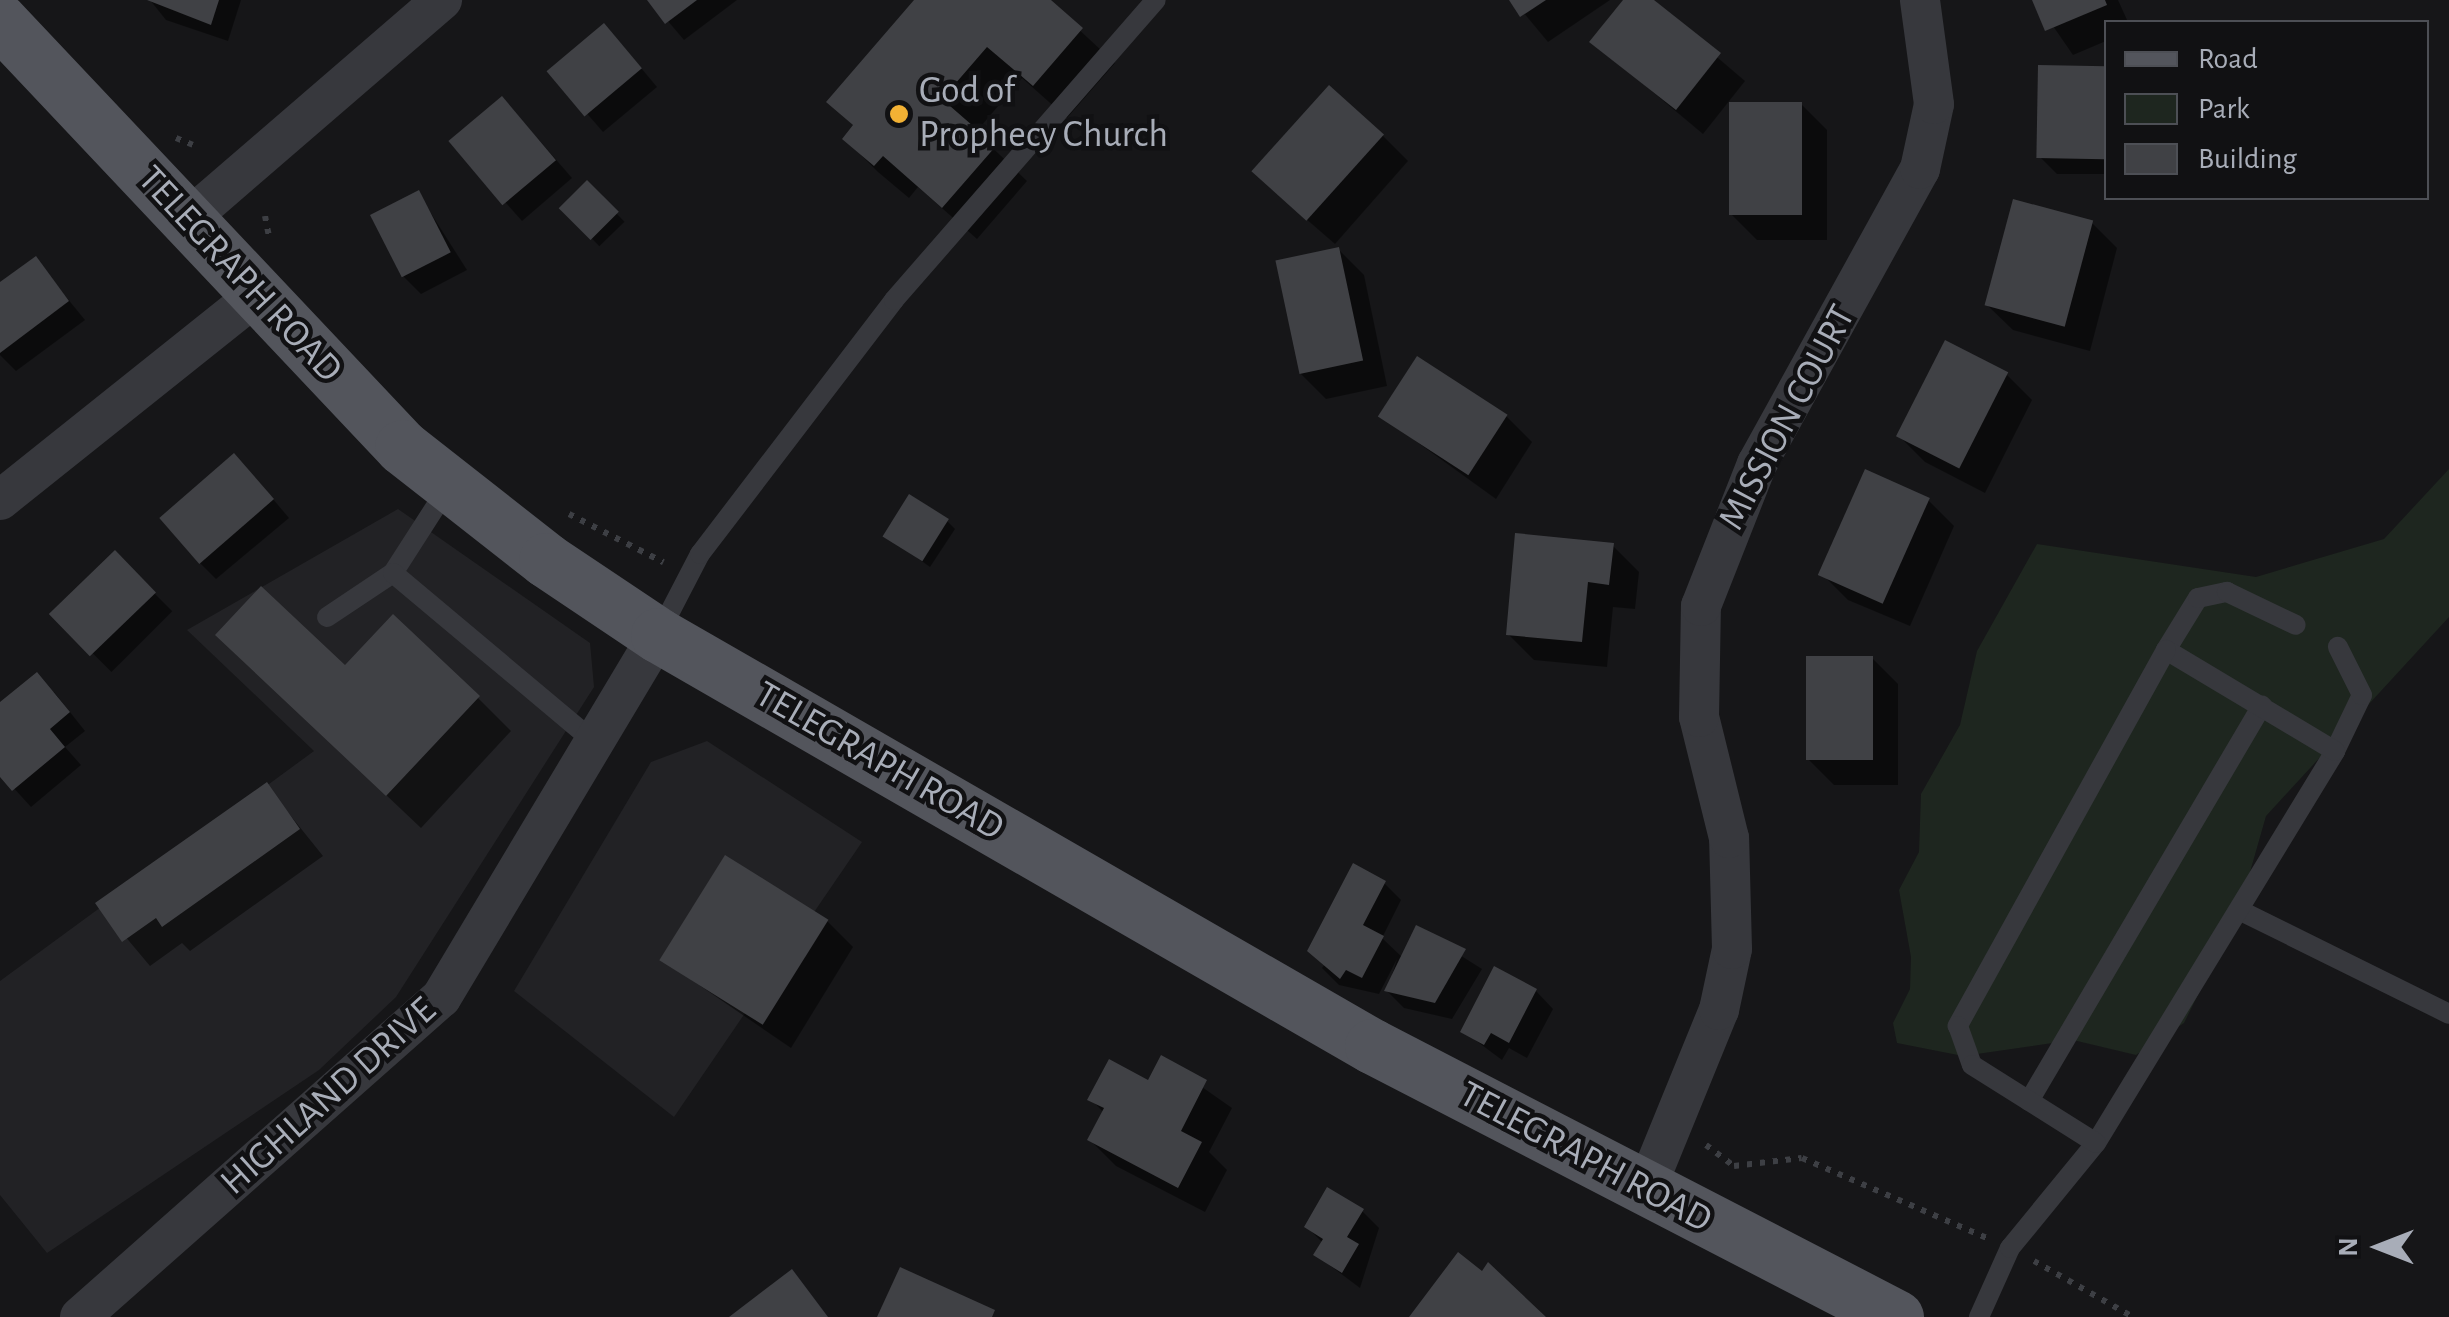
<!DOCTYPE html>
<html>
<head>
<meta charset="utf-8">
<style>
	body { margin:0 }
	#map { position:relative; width:2449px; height:1317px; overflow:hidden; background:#161618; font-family:"Alegreya Sans",sans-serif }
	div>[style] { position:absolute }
	.built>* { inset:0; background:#222225 }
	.green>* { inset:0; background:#1e261f }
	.shadow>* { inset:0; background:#0007; transform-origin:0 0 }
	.building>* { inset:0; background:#404145; transform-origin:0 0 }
	.path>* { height:6px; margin-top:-3px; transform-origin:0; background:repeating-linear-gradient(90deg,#3d3f44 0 5px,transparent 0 13px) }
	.service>* { height:20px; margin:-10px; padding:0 10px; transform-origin:10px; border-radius:10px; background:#37383d }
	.minor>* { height:40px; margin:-20px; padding:0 20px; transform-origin:20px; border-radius:20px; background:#37383d }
	.primary>* { height:55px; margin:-27.5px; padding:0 27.5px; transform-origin:27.5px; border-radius:27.5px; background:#53555c }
	.dots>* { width:28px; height:28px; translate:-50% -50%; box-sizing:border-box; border:5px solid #111113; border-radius:50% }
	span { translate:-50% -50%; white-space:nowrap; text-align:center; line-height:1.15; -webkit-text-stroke:9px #111113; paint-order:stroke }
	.poi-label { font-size:38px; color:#a8adb8 }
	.left { translate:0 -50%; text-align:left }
	.street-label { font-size:38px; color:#a8adb8 }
	.legend { position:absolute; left:2104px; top:20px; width:325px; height:180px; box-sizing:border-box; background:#111113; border:2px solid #4d4f55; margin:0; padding:12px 18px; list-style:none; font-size:30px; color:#a8adb8 }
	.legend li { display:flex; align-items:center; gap:20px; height:50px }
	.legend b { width:50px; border:2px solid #4d4f55 }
	.north { position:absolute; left:2329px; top:1197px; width:100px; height:100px; -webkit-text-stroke:8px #111113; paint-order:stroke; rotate:270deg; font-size:28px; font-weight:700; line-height:40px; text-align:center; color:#a8adb8 }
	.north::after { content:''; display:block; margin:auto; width:35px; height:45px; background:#a8adb8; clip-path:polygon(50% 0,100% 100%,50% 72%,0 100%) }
</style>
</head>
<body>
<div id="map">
	<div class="built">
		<i style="clip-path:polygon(398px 509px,590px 643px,594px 687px,396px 997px,319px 1070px,47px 1253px,0 1195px,0 981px,314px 751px,187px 630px)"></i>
		<i style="clip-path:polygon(707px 741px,862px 842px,674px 1117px,514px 991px,651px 762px)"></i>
	</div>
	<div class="green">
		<i style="clip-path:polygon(2449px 469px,2449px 617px,2266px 816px,2238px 914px,2184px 1023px,2136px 1055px,2073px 1040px,1963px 1056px,1897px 1043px,1893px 1023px,1910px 989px,1911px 957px,1899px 890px,1919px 852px,1921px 794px,1960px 725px,1977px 651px,2037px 544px,2256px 577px,2384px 539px)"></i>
	</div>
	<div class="shadow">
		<i style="clip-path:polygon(150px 0,241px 0,228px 41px,166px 20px)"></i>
		<i style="clip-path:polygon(650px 0,737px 0,684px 40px)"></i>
		<i style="clip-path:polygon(918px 0,1047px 0,1115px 63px,1067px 118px,1022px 78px,976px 132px,1027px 181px,977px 239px,918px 187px,909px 198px,878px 172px,845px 139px,855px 127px,830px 102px)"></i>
		<i style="clip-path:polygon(1513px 0,1610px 0,1548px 42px)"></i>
		<i style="clip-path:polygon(1626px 0,1650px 0,1745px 81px,1703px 134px,1593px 42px)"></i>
		<i style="clip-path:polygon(2035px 0,2118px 0,2128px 22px,2106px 22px,2106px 41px,2073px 55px)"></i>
		<i style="clip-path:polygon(621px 44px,657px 87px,603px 132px,550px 71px)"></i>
		<i style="clip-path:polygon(2040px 68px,2106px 68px,2106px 174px,2057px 174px,2040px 157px)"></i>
		<i style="clip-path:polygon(1801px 104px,1827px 130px,1827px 240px,1757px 240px,1731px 214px)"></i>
		<i style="clip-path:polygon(519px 117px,572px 178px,522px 221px,452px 142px)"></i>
		<i style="clip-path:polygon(1382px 135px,1408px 161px,1335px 244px,1282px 198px)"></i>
		<i style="left:587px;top:183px;width:54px;height:35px;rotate:46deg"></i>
		<i style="clip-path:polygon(418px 193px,467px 270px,421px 294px,404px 277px)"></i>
		<i style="clip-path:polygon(2091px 222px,2117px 248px,2090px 351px,2013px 330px,1987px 305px)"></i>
		<i style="clip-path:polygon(1338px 249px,1364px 275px,1387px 386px,1326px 399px,1300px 373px)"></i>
		<i style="clip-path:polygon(35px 259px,85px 320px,16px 371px,0 355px,0 286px)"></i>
		<i style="clip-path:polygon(2006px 374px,2032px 400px,1985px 493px,1925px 462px,1900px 437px)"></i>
		<i style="clip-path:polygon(1381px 416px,1506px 416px,1532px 442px,1496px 499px)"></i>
		<i style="clip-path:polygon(251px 473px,289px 518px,216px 579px,199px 562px)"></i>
		<i style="clip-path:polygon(1928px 500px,1954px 526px,1910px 626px,1848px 600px,1822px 574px)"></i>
		<i style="clip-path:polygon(947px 521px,955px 529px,930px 567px,885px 535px)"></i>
		<i style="clip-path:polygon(1613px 546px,1639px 572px,1635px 609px,1613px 607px,1607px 667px,1534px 660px,1508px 634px)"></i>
		<i style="left:115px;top:554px;width:81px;height:86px;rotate:45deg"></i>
		<i style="clip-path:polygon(1872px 658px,1898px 684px,1898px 785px,1834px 785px,1808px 759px)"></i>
		<i style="clip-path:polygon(252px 668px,346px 669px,478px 698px,511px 731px,421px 828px)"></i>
		<i style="clip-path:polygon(54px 692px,85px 731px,65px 747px,81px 765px,31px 807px,0 773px,0 706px)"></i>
		<i style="clip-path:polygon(266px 785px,323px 856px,190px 951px,182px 943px,150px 966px,98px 904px)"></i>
		<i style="clip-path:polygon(1384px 883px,1401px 900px,1382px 938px,1403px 958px,1417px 928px,1482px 969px,1452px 1019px,1404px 1008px,1387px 991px,1397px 959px,1379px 994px,1339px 985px,1322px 968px)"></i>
		<i style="clip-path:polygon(827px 921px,853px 947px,791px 1048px,664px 961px)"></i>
		<i style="clip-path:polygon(1536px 991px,1553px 1009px,1527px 1058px,1509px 1048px,1502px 1060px,1463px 1031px)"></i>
		<i style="clip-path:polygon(1162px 1059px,1232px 1108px,1209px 1152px,1227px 1170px,1205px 1212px,1116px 1166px,1090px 1140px,1104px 1113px,1091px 1099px,1149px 1083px)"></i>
		<i style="clip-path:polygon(1362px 1211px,1379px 1228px,1360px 1288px,1316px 1255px,1323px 1243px,1307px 1227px)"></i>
	</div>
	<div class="building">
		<i style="clip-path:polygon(147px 0,219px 0,211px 25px)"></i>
		<i style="clip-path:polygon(647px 0,697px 0,665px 24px)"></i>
		<i style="clip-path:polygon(914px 0,1051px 0,1083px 28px,1033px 86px,987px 47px,942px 99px,996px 146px,942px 208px,883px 156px,874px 166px,842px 139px,853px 125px,826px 102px)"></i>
		<i style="clip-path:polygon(1509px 0,1546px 0,1520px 17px)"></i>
		<i style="clip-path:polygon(1623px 0,1654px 0,1721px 53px,1676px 110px,1589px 42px)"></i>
		<i style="clip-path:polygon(2032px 0,2105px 0,2107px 5px,2045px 31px)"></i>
		<i style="left:604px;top:23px;width:59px;height:75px;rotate:50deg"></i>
		<i style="left:2038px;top:65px;width:68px;height:93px;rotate:1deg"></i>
		<i style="left:1329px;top:85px;width:74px;height:116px;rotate:42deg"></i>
		<i style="left:502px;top:96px;width:84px;height:70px;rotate:50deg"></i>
		<i style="left:1729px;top:102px;width:73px;height:113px"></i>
		<i style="left:587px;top:180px;width:45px;height:40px;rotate:45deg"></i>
		<i style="left:419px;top:190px;width:70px;height:55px;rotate:63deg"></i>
		<i style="left:2013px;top:199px;width:83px;height:110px;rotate:15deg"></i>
		<i style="left:1339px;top:247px;width:116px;height:65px;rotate:78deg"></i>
		<i style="clip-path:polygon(36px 256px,69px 301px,0 353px,0 282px)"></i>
		<i style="left:1945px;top:340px;width:71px;height:108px;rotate:27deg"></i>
		<i style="left:1417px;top:356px;width:108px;height:72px;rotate:33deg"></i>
		<i style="left:234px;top:453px;width:61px;height:99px;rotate:49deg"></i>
		<i style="left:1865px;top:469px;width:71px;height:116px;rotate:24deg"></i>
		<i style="left:909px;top:494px;width:47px;height:50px;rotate:32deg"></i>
		<i style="clip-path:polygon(1515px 533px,1614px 543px,1609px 585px,1588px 582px,1582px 642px,1506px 635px)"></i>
		<i style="left:115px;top:550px;width:59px;height:92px;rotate:46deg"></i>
		<i style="clip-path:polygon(261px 586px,345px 665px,393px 614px,480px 696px,386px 796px,215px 635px)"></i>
		<i style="left:1806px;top:656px;width:67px;height:104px"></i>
		<i style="clip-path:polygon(37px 672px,70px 712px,50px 729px,65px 747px,12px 791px,0 777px,0 702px)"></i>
		<i style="clip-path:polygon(267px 782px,300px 829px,162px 927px,156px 918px,122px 942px,95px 903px)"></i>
		<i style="left:725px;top:855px;width:122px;height:124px;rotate:32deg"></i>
		<i style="clip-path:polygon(1353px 863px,1386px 881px,1363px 925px,1384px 936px,1362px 978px,1346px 970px,1340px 979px,1307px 951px)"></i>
		<i style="clip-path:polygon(1416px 925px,1466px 949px,1435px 1003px,1384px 991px)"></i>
		<i style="clip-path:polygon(1494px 966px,1537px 989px,1509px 1043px,1491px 1033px,1484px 1045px,1460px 1032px)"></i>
		<i style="clip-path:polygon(1161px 1055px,1207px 1080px,1181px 1131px,1202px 1142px,1178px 1188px,1087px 1140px,1104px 1108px,1087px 1100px,1109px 1059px,1148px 1080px)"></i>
		<i style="clip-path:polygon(1327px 1187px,1364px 1209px,1347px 1237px,1359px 1244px,1342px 1273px,1313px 1255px,1323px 1239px,1304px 1227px)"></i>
		<i style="clip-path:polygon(1458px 1252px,1482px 1271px,1488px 1262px,1546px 1317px,1409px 1317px)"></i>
		<i style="clip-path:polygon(900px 1267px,995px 1310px,992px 1317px,877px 1317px)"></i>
		<i style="clip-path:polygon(792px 1269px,828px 1317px,729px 1317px)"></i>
	</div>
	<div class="path">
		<i style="left:176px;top:138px;width:18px;rotate:22deg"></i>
		<i style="left:265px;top:216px;width:20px;rotate:79deg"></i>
		<i style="left:569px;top:514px;width:106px;rotate:27.1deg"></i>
		<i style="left:1706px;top:1145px;width:35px;rotate:37deg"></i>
		<i style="left:1734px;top:1166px;width:68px;rotate:-6.7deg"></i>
		<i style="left:1802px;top:1158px;width:202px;rotate:23.4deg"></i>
		<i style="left:2034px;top:1261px;width:114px;rotate:29.5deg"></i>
	</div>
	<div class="service">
		<i style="left:393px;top:573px;width:100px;rotate:-57.3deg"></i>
		<i style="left:327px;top:617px;width:79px;rotate:-33.7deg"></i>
		<i style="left:393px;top:573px;width:261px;rotate:40deg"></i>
		<i style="left:659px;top:633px;width:89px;rotate:-62.6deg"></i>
		<i style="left:700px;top:554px;width:320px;rotate:-52.6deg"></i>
		<i style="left:894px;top:300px;width:398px;rotate:-48.9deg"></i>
		<i style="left:2166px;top:650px;width:61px;rotate:-58.4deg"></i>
		<i style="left:2198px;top:598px;width:30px;rotate:-12deg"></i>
		<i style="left:2227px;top:592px;width:76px;rotate:25.6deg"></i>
		<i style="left:2335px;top:751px;width:62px;rotate:-64.3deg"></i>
		<i style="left:2362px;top:695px;width:54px;rotate:-116.6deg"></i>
		<i style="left:2239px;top:910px;width:234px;rotate:26.3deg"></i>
		<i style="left:2029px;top:1101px;width:459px;rotate:-59.5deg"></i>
		<i style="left:1979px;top:1317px;width:76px;rotate:-65.8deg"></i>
		<i style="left:2010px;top:1248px;width:136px;rotate:-50.7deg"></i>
		<i style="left:2096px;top:1143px;width:459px;rotate:-58.6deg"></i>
		<i style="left:2335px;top:751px;width:197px;rotate:-149.1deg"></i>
		<i style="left:2166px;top:650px;width:430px;rotate:119deg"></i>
		<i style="left:1958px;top:1026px;width:41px;rotate:70.3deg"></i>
		<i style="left:1972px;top:1065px;width:146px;rotate:32.2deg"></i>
	</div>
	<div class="minor">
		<i style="left:187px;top:220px;width:337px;rotate:-40.8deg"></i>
		<i style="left:0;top:500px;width:325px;rotate:-38.6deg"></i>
		<i style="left:1645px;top:1191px;width:196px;rotate:-67.8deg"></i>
		<i style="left:1719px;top:1010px;width:62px;rotate:-78deg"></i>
		<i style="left:1732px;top:949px;width:111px;rotate:-91.5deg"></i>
		<i style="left:1729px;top:838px;width:125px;rotate:-103.9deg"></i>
		<i style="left:1699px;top:717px;width:111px;rotate:-89deg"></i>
		<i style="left:1701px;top:606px;width:153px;rotate:-68.5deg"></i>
		<i style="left:1757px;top:464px;width:337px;rotate:-61.1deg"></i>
		<i style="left:1920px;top:169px;width:66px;rotate:-77.8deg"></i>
		<i style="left:1934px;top:104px;width:105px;rotate:-97.7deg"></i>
		<i style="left:80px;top:1317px;width:482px;rotate:-41.5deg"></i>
		<i style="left:441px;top:998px;width:423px;rotate:-59.1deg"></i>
	</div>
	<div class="primary">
		<i style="left:0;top:21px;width:586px;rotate:46.66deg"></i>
		<i style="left:402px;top:447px;width:183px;rotate:38.1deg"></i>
		<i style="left:546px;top:560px;width:135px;rotate:33.8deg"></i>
		<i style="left:658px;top:635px;width:824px;rotate:29.93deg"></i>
		<i style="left:1372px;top:1046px;width:590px;rotate:27.35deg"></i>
	</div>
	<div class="dots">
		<i style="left:899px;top:114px;background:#f2b134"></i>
	</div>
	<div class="poi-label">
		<span class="left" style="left:919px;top:114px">God of<br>Prophecy Church</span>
	</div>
	<div class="street-label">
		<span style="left:239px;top:275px;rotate:47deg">TELEGRAPH ROAD</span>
		<span style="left:1788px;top:418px;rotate:-62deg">MISSION COURT</span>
		<span style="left:879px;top:762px;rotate:30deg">TELEGRAPH ROAD</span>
		<span style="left:329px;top:1097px;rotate:-42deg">HIGHLAND DRIVE</span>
		<span style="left:1585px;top:1158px;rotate:28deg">TELEGRAPH ROAD</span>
	</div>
	<ul class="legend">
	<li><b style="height:12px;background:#53555c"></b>Road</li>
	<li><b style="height:28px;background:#1e261f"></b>Park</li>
	<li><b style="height:28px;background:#404145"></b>Building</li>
	</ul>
	<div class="north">N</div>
</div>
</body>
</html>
